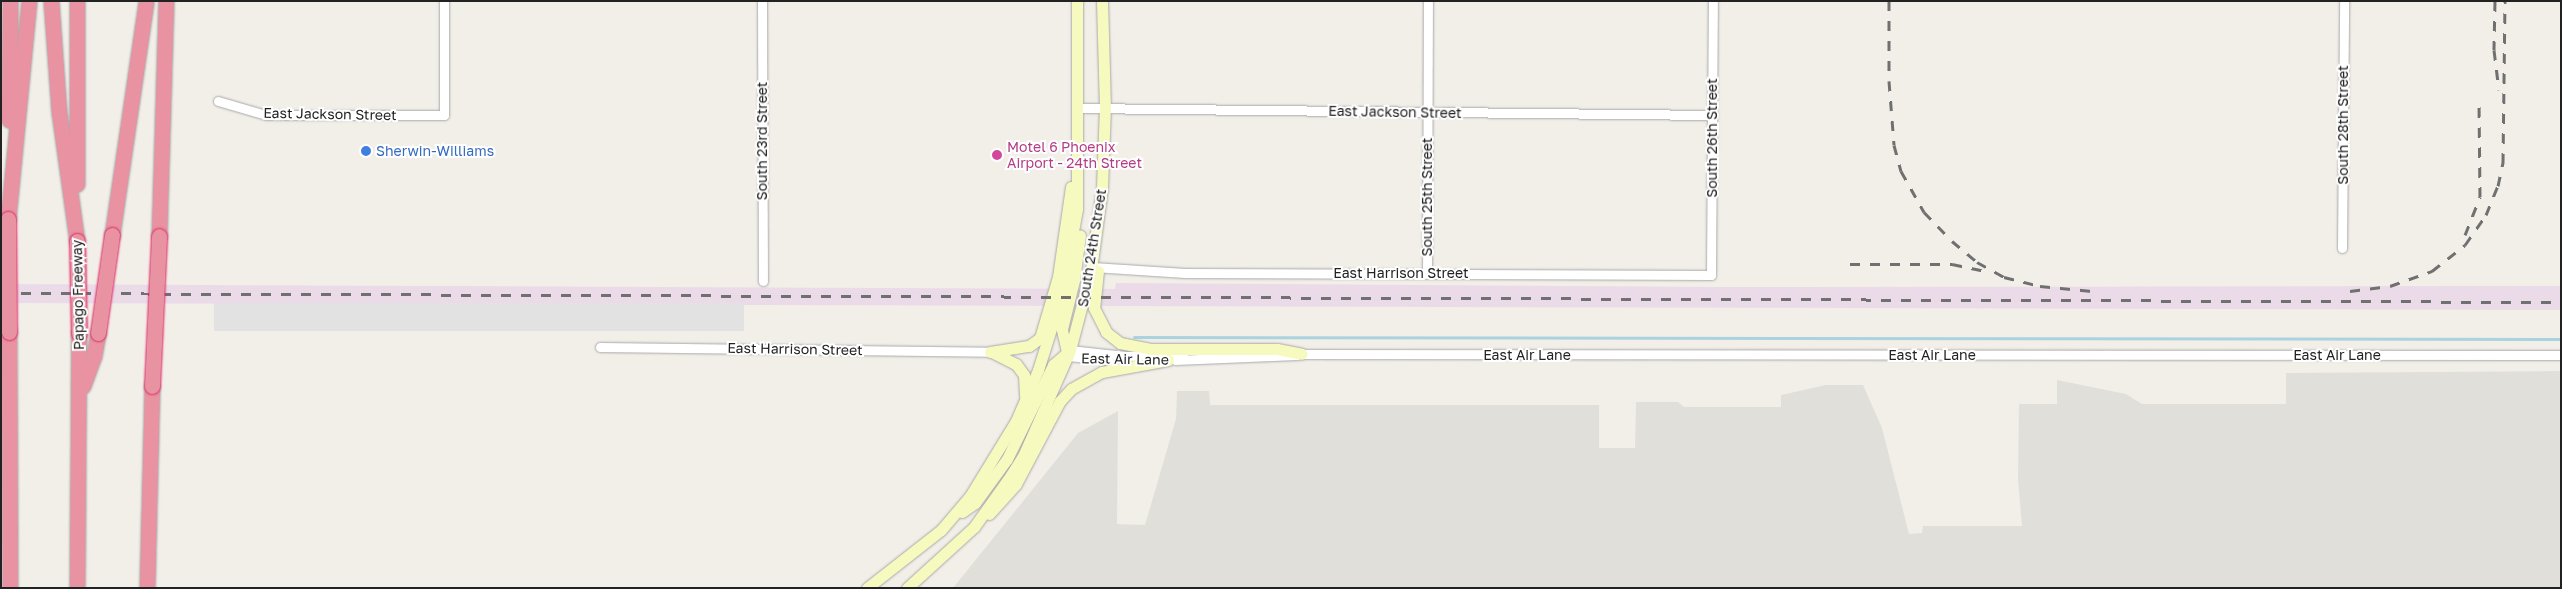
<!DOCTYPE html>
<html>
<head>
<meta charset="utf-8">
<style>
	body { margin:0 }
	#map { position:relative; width:2562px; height:589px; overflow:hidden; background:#f2efe9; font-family:"Golos Text",sans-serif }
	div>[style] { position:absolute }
	.industrial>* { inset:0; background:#ebdbe8 }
	.airport>* { inset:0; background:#e1dfda }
	.parking>* { inset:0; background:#e2e2e2; transform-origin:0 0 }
	.stream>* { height:3px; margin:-1.5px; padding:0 1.5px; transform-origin:1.5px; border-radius:1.5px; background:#aad3df }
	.roads { filter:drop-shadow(0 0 1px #a9a9a9) drop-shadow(0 0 1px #a9a9a9) }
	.street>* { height:9px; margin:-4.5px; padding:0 4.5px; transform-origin:4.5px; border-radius:4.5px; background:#fff }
	.secondary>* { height:11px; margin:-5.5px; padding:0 5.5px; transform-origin:5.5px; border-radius:5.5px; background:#f7fabf }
	.highway>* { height:15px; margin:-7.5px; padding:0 7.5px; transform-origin:7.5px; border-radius:7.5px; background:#e892a2 }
	.rail>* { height:3px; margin-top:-1.5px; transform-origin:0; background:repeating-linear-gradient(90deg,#707070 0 10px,transparent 0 20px) }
	.bridges { filter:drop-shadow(0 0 1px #dc2a67) drop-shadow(0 0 1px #dc2a67) }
	.highway-bridge>* { height:15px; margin:-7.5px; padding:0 7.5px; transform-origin:7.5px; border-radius:7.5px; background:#e892a2 }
	.dots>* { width:14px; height:14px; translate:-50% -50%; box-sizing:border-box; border:2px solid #fff; border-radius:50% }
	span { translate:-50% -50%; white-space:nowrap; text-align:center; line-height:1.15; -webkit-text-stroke:4px #fff; paint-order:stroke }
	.street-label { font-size:14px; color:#222 }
	.hotel-label { font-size:14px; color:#b23c85 }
	.left { translate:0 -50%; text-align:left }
	.shop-label { font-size:14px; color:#366cbe }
	.frame { position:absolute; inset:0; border:2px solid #222; pointer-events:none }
</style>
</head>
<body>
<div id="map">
	<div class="industrial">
		<i style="clip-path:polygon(1116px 283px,1719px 287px,2561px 286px,2561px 310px,1px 303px,1px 284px,1115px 289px)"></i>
	</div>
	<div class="airport">
		<i style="clip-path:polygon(2561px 371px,2561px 588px,953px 588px,1078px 433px,1118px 411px,1117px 524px,1145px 525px,1176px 419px,1177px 391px,1209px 391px,1210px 405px,1599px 405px,1599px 448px,1635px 448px,1636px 402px,1678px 402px,1684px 407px,1781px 407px,1781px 395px,1826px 385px,1863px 385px,1882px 428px,1909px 534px,1922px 533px,1923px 526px,2022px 526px,2018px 479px,2019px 404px,2057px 404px,2057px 380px,2126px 394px,2142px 404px,2286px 404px,2286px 373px)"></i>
	</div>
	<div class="parking">
		<i style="left:214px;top:303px;width:530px;height:28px"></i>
	</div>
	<div class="stream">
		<i style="left:1134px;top:337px;width:1427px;rotate:0.08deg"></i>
	</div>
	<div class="roads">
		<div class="street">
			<i style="left:762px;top:1px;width:280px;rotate:89.8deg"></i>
			<i style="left:218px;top:101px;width:50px;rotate:16.3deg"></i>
			<i style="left:266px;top:115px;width:178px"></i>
			<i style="left:444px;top:115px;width:114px;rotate:-90deg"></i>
			<i style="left:1078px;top:108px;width:635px;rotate:0.63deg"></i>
			<i style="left:2342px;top:248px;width:247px;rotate:-89.5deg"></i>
			<i style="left:1093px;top:267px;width:92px;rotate:3.7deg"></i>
			<i style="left:1185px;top:273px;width:526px;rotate:0.22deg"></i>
			<i style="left:1711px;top:275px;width:274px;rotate:-89.6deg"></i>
			<i style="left:1427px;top:273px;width:272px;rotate:-89.8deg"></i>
			<i style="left:600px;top:347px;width:390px;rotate:0.7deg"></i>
			<i style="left:1070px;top:350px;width:56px;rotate:6.1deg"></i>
			<i style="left:1126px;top:356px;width:57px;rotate:-2deg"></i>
			<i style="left:1296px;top:354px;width:1265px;rotate:0.05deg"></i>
			<i style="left:1068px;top:356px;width:41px;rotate:5.6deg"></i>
			<i style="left:1175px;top:360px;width:122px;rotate:-2.3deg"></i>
		</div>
		<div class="secondary">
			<i style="left:1098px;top:271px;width:37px;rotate:96deg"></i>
			<i style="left:1094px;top:308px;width:27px;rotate:63deg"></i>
			<i style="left:1106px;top:332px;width:18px;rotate:38deg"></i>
			<i style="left:1120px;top:343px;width:31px;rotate:11deg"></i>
			<i style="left:1150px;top:349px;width:127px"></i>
			<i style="left:1277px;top:349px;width:25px;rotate:11deg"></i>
			<i style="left:990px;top:352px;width:39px;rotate:-9deg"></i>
			<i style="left:1029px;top:346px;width:14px;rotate:-36deg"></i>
			<i style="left:1040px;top:338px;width:64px;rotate:-73.6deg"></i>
			<i style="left:1058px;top:277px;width:91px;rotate:-81.8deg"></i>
			<i style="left:992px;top:352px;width:27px;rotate:27deg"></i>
			<i style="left:1016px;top:364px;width:14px;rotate:54deg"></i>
			<i style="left:1024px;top:375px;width:21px;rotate:87deg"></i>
			<i style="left:1068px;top:356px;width:28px;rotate:-103deg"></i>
			<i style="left:1062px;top:329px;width:50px;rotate:-76.2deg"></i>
			<i style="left:1074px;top:280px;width:45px;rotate:-82.4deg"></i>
			<i style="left:962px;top:512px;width:16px;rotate:-35deg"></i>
			<i style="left:975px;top:503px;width:54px;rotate:-54deg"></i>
			<i style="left:1007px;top:459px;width:105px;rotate:-63.9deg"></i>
			<i style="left:1053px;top:365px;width:21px;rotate:-41deg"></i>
			<i style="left:989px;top:514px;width:40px;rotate:-48deg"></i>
			<i style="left:1016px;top:484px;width:94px;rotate:-62.1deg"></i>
			<i style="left:1060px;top:401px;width:16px;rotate:-47deg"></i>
			<i style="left:1071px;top:389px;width:35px;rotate:-29deg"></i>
			<i style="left:1102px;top:372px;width:67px;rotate:-10.3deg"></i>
			<i style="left:867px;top:588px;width:94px;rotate:-38.1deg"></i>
			<i style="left:941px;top:530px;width:45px;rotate:-49.5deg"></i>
			<i style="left:970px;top:496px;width:88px;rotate:-58.5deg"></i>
			<i style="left:1016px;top:421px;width:56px;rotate:-66.7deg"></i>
			<i style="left:1038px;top:370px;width:77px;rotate:-72.5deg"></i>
			<i style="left:1061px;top:297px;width:89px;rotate:-79.7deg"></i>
			<i style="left:1077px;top:209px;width:208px;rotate:-90deg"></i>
			<i style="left:907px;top:588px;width:91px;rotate:-42.3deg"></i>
			<i style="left:974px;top:527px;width:64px;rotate:-54.6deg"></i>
			<i style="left:1011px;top:475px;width:25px;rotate:-58deg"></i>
			<i style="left:1024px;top:454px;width:114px;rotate:-66.1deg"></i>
			<i style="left:1070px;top:350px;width:83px;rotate:-75.3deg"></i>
			<i style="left:1091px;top:270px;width:83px;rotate:-82.4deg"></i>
			<i style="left:1102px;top:188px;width:80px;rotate:-87.9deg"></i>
			<i style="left:1105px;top:108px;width:107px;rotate:-91.6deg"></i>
		</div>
		<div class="highway">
			<i style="left:51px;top:1px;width:111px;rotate:85.9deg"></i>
			<i style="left:59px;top:112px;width:130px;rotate:82.1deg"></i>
			<i style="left:9px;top:120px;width:119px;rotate:-89.5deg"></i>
			<i style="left:77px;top:184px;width:183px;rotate:-90deg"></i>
			<i style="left:8px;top:219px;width:219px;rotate:-84.5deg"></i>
			<i style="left:112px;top:235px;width:236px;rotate:-81.7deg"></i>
			<i style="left:159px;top:236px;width:235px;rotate:-88.3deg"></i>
			<i style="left:9px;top:332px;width:256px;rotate:89.8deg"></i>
			<i style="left:83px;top:386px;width:32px;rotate:-70deg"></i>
			<i style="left:94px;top:356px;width:23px;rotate:-80deg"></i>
			<i style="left:77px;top:588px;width:255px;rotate:-89.6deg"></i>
			<i style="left:147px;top:588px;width:202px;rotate:-88.6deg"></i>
		</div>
	</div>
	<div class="rail">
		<i style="left:1889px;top:1px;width:80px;rotate:90deg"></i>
		<i style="left:1889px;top:81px;width:64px;rotate:85.5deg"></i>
		<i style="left:1894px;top:145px;width:27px;rotate:75deg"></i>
		<i style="left:1901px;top:171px;width:47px;rotate:60.7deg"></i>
		<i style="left:1924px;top:212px;width:40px;rotate:46deg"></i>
		<i style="left:1952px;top:241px;width:33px;rotate:40deg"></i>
		<i style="left:1977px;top:262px;width:31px;rotate:29deg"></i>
		<i style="left:2004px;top:277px;width:37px;rotate:14deg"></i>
		<i style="left:2040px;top:286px;width:52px;rotate:5.5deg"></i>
		<i style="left:2495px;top:1px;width:49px;rotate:91.2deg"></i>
		<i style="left:2494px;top:50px;width:40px;rotate:82.9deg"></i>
		<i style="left:2465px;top:235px;width:41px;rotate:-68.5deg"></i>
		<i style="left:2480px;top:197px;width:92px;rotate:-90.6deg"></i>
		<i style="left:1850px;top:264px;width:102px"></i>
		<i style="left:1952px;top:264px;width:34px;rotate:12deg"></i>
		<i style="left:2350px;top:291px;width:40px;rotate:-7.1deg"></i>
		<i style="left:2390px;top:286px;width:45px;rotate:-19.7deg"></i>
		<i style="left:2432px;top:271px;width:42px;rotate:-38.2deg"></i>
		<i style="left:2465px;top:245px;width:37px;rotate:-55deg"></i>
		<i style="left:2486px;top:215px;width:31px;rotate:-68deg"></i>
		<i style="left:2498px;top:186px;width:24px;rotate:-78deg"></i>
		<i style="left:2503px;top:163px;width:162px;rotate:-89.3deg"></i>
		<i style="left:1px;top:293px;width:2560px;rotate:0.2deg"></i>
	</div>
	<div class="bridges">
		<div class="highway-bridge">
			<i style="left:8px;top:219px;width:113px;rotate:89.5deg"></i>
			<i style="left:77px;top:241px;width:92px;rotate:88.8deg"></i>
			<i style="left:98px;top:333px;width:99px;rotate:-81.9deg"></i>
			<i style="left:152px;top:386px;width:150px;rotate:-87.3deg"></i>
		</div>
	</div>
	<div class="dots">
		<i style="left:366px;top:151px;background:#3f7fe0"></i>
		<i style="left:997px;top:155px;background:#d1479c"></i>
	</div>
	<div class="street-label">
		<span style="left:1395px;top:112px;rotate:1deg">East Jackson Street</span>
		<span style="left:330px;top:114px;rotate:1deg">East Jackson Street</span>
		<span style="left:2343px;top:125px;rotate:-90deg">South 28th Street</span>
		<span style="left:1712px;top:138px;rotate:-90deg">South 26th Street</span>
		<span style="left:762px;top:141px;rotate:-90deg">South 23rd Street</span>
		<span style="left:1427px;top:197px;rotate:-90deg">South 25th Street</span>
		<span style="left:1092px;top:248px;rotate:-81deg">South 24th Street</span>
		<span style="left:1401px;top:273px">East Harrison Street</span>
		<span style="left:78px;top:295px;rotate:-91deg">Papago Freeway</span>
		<span style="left:795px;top:349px;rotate:1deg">East Harrison Street</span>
		<span style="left:1527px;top:355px">East Air Lane</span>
		<span style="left:1932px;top:355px">East Air Lane</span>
		<span style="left:2337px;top:355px">East Air Lane</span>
		<span style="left:1125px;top:359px;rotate:1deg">East Air Lane</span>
	</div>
	<div class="hotel-label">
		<span class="left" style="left:1007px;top:155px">Motel 6 Phoenix<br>Airport - 24th Street</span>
	</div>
	<div class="shop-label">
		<span class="left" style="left:376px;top:151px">Sherwin-Williams</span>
	</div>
	<div class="frame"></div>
</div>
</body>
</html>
